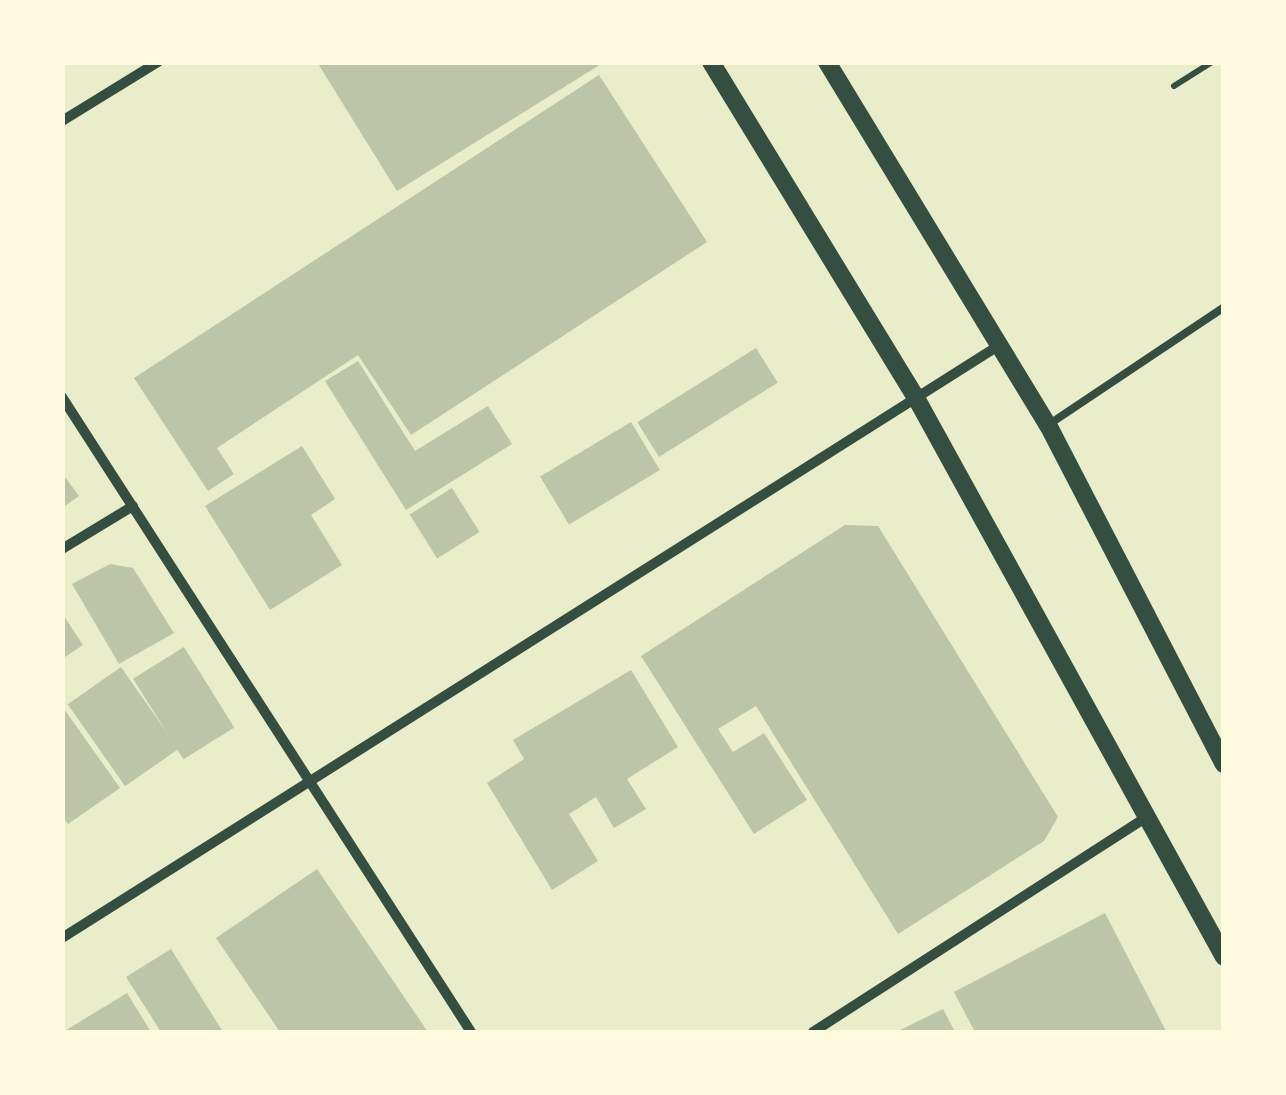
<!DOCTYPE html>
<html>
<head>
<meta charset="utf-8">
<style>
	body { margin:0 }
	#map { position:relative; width:1286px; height:1095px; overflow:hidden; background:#e9edc9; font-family:"Alegreya Sans",sans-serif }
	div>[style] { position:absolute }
	.building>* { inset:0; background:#bcc5a7; transform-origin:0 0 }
	.path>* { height:6px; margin:-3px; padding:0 3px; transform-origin:3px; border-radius:3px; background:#344e41 }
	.service>* { height:8px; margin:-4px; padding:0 4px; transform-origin:4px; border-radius:4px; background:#344e41 }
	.minor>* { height:10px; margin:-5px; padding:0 5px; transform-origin:5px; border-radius:5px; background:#344e41 }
	.tertiary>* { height:18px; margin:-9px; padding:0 9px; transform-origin:9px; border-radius:9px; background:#344e41 }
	span { translate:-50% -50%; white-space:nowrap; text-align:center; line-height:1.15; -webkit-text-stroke:10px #fefae0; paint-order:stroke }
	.frame { position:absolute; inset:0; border:65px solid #fefae0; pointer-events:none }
</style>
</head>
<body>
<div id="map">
	<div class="building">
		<i style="clip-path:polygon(317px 62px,596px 62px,598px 66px,397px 191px)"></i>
		<i style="clip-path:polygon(599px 75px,707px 242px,411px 435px,358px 355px,217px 448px,234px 474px,208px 491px,134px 378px)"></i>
		<i style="left:756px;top:348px;width:41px;height:140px;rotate:58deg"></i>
		<i style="clip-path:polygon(358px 361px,415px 451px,488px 406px,512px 444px,406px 510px,325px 381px)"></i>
		<i style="left:631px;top:422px;width:56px;height:106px;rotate:59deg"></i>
		<i style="clip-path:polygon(302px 446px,335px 499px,311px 515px,342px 565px,270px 610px,205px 506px)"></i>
		<i style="clip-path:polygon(62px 473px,79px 496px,62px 508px)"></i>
		<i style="left:452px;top:488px;width:52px;height:50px;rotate:58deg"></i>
		<i style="clip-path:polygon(845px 525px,878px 526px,1058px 817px,1044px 841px,898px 934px,756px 706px,718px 729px,733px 752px,764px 733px,807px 800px,754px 834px,641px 656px)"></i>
		<i style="clip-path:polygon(110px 564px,133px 568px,174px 633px,119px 664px,72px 584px)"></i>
		<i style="clip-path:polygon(62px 613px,83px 645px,62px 659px)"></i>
		<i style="left:184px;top:647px;width:95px;height:60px;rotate:58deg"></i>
		<i style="left:121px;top:667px;width:100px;height:65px;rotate:55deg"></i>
		<i style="clip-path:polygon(631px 670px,678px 747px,627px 779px,646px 809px,614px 828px,596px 797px,569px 814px,598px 861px,552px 890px,487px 783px,524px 759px,513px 740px)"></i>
		<i style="clip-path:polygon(62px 706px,120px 788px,68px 824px,62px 816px)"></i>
		<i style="clip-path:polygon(317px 869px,428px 1032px,280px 1032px,216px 938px)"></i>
		<i style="clip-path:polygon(1105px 913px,1166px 1031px,975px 1032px,954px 992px)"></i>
		<i style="clip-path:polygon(171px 949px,223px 1032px,161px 1032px,126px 977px)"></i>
		<i style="clip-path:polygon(127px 993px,151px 1032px,63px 1032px)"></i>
		<i style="clip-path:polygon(943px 1009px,955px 1032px,896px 1032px)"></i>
	</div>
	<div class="path">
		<i style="left:1174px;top:86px;width:45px;rotate:-32.3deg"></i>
	</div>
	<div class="service">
		<i style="left:1048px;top:425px;width:212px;rotate:-33.8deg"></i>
	</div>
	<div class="minor">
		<i style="left:62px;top:121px;width:113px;rotate:-31.6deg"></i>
		<i style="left:62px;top:397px;width:755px;rotate:57.21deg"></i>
		<i style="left:62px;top:549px;width:83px;rotate:-31.2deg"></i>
		<i style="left:62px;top:938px;width:1108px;rotate:-32.31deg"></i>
		<i style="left:813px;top:1032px;width:397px;rotate:-32.8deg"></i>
	</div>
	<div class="tertiary">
		<i style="left:711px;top:62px;width:391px;rotate:58.6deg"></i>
		<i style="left:915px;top:396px;width:640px;rotate:61.15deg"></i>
		<i style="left:827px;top:62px;width:425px;rotate:58.7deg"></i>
		<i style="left:1048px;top:425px;width:382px;rotate:62.6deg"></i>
	</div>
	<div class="frame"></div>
</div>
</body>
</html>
